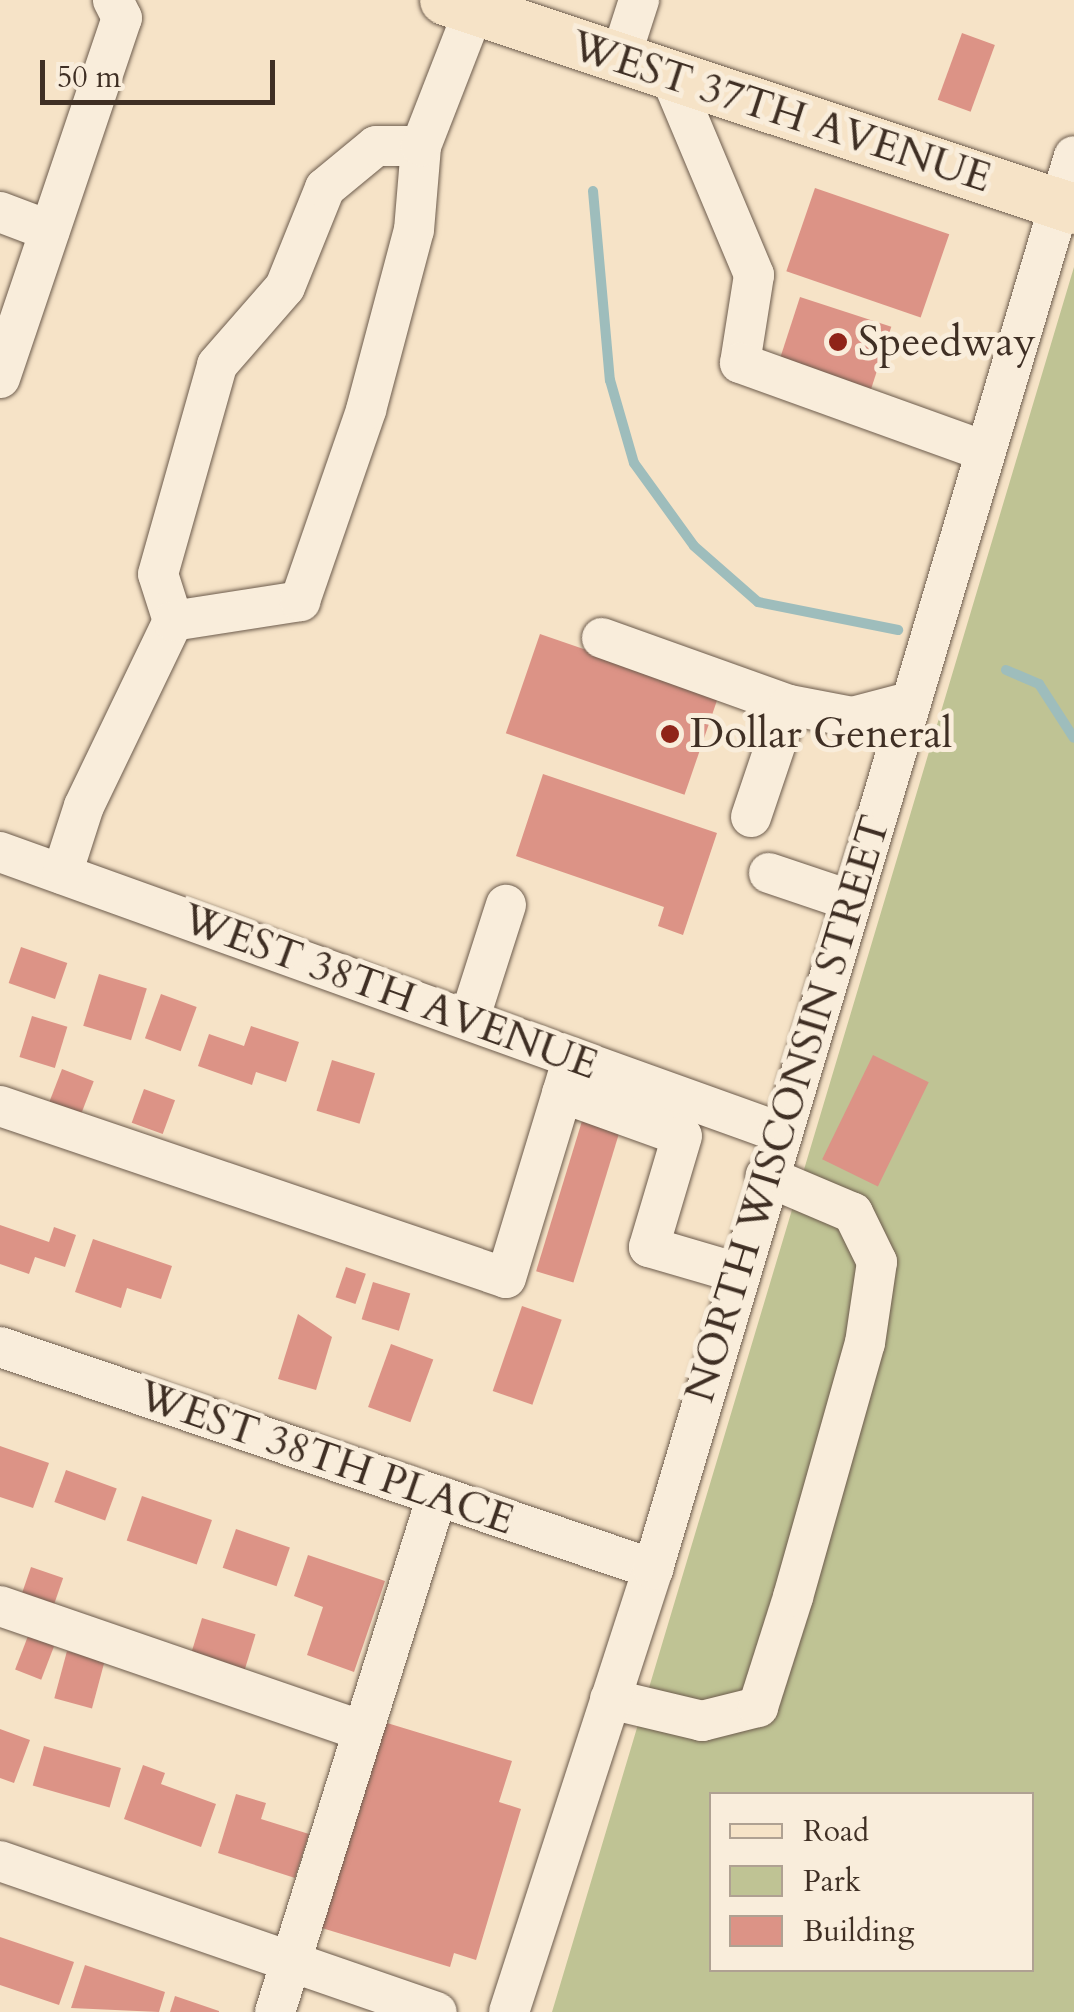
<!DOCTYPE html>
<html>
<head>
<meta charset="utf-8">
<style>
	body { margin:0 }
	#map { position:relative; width:1074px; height:2012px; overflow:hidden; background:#f6e3c7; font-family:Cardo,serif }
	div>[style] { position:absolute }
	.green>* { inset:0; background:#bfc394 }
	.stream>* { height:10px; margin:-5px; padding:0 5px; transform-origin:5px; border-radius:5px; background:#9ebdbc }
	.building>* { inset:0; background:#dc9386; transform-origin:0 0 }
	.roads { filter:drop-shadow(0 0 2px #6d5c4d) drop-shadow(0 0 2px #6d5c4d) }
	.minor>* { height:40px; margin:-20px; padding:0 20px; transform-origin:20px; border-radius:20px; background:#f9eddb }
	.major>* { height:50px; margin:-25px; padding:0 25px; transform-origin:25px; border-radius:25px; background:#f6e3c7 }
	.dots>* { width:28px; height:28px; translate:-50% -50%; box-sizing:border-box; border:5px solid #f9eddb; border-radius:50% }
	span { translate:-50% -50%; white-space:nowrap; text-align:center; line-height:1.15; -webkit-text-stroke:10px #f9eddb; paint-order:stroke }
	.street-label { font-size:42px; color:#3f2f24 }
	.poi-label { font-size:42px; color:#3f2f24 }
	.left { translate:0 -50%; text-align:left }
	.legend { position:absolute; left:709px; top:1792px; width:325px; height:180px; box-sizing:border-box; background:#f9eddb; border:2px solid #afa192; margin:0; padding:12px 18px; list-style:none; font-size:30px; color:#3f2f24 }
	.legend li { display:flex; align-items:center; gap:20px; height:50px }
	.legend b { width:50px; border:2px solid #afa192 }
	.scale { position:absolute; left:40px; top:60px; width:235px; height:45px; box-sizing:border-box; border:5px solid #3f2f24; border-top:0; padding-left:12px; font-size:30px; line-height:35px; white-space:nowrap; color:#3f2f24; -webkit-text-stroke:8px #f9eddb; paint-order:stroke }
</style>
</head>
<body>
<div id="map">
	<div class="green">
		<i style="clip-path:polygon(evenodd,1074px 267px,1074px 2012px,552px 2012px,1074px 267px,712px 1794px,1032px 1794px,1032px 1970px,712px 1970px,712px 1794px)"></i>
	</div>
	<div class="stream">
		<i style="left:593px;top:191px;width:190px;rotate:84.9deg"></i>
		<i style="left:610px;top:380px;width:86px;rotate:73.9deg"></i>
		<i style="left:634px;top:463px;width:102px;rotate:54.1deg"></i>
		<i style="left:694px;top:546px;width:85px;rotate:41.2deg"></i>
		<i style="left:758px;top:602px;width:143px;rotate:11.3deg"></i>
		<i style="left:1006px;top:670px;width:36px;rotate:23deg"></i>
		<i style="left:1039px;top:684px;width:64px;rotate:57.1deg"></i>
	</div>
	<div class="building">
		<i style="left:962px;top:33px;width:35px;height:71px;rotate:20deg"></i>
		<i style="left:815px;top:188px;width:142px;height:88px;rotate:19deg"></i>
		<i style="left:800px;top:297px;width:96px;height:66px;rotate:18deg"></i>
		<i style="left:540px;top:634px;width:189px;height:105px;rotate:19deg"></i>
		<i style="clip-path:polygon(543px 774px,717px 833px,683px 935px,658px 926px,664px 907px,516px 856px)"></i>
		<i style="left:21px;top:947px;width:49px;height:38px;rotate:19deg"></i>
		<i style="left:99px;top:974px;width:50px;height:54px;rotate:17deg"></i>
		<i style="left:161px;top:994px;width:38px;height:47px;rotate:20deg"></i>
		<i style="left:32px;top:1016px;width:37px;height:43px;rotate:17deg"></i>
		<i style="clip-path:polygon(251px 1026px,299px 1042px,286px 1082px,256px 1072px,252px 1085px,198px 1066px,209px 1034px,244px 1046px)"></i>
		<i style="left:873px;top:1055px;width:62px;height:116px;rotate:26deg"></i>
		<i style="left:332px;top:1060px;width:45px;height:53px;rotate:17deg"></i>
		<i style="left:62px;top:1069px;width:34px;height:35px;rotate:21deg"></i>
		<i style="left:144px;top:1089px;width:33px;height:36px;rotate:20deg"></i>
		<i style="left:582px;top:1121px;width:39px;height:157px;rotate:17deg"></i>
		<i style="clip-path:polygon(0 1225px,49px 1242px,54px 1227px,76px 1235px,65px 1267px,35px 1257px,29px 1274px,0 1264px)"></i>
		<i style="clip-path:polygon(93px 1239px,172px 1266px,161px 1299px,127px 1288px,121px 1308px,75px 1292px)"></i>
		<i style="left:346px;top:1267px;width:21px;height:32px;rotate:19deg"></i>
		<i style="left:373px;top:1282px;width:39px;height:39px;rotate:17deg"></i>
		<i style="left:522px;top:1306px;width:42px;height:90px;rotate:19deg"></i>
		<i style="clip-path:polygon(298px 1314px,332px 1337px,316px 1390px,278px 1379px)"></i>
		<i style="left:391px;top:1344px;width:45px;height:67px;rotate:20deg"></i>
		<i style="clip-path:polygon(0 1446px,49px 1463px,33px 1508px,0 1497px)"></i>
		<i style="left:66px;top:1470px;width:54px;height:34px;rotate:20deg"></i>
		<i style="left:142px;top:1496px;width:74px;height:47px;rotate:19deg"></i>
		<i style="left:236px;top:1529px;width:57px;height:41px;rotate:19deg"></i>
		<i style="clip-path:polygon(308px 1555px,385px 1581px,354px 1672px,307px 1655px,323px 1607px,294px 1596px)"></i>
		<i style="left:31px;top:1567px;width:34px;height:34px;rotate:19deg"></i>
		<i style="left:202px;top:1618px;width:56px;height:41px;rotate:17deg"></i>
		<i style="left:28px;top:1636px;width:28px;height:36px;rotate:21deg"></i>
		<i style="left:67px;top:1651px;width:39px;height:49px;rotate:15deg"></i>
		<i style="clip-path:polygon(374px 1719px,512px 1761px,499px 1802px,521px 1809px,476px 1960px,454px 1953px,450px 1967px,312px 1925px)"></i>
		<i style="clip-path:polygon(0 1729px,30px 1740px,14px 1783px,0 1778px)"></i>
		<i style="left:44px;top:1746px;width:80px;height:41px;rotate:16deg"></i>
		<i style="clip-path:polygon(143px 1765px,165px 1773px,161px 1784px,216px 1804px,201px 1847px,124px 1819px)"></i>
		<i style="clip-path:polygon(236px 1794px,266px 1803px,261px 1819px,309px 1834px,295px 1878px,218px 1853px)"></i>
		<i style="clip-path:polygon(0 1937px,74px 1962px,59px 2005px,0 1985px)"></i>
		<i style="clip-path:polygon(85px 1965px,165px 1992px,159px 2012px,71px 2008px)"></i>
		<i style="clip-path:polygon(175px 1996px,219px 2011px,219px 2012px,170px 2012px)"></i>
	</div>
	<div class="roads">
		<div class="minor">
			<i style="left:620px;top:59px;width:62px;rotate:-72.1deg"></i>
			<i style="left:670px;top:75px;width:217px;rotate:67.2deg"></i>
			<i style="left:754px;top:275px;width:89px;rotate:99deg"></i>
			<i style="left:740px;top:363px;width:260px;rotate:19.8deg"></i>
			<i style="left:0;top:212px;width:53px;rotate:20.8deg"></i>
			<i style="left:0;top:378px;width:380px;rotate:-71.3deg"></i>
			<i style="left:122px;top:18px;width:20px;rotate:-117deg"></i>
			<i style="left:173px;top:621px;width:49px;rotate:-107.7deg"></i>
			<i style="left:158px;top:574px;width:217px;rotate:-74.2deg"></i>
			<i style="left:217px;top:365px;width:103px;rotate:-48.9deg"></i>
			<i style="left:285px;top:287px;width:107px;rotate:-68deg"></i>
			<i style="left:325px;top:188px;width:66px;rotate:-39.5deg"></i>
			<i style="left:376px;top:146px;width:45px"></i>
			<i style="left:602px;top:638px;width:199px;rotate:19.7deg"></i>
			<i style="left:751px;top:817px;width:118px;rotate:-71.3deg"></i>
			<i style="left:789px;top:705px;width:64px;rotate:10.8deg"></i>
			<i style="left:852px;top:717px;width:59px;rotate:-14.7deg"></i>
			<i style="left:0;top:852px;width:828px;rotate:19.77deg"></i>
			<i style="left:769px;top:873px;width:84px;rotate:18.6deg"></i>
			<i style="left:62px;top:874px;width:71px;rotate:-72.1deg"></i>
			<i style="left:84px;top:806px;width:205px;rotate:-64.3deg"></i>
			<i style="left:173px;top:621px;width:129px;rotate:-8.9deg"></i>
			<i style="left:300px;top:601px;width:202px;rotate:-70.9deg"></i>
			<i style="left:366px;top:410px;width:186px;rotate:-75.1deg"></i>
			<i style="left:414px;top:230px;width:84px;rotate:-85.2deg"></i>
			<i style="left:421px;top:146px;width:157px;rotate:-68.7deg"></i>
			<i style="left:469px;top:1020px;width:121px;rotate:-72.2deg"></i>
			<i style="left:562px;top:1093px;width:127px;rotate:19.7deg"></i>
			<i style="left:682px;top:1136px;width:116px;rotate:106.6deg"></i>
			<i style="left:649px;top:1247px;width:93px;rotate:16.3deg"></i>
			<i style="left:0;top:1106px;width:534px;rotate:18.77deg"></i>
			<i style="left:506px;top:1278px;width:230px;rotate:-73.1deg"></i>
			<i style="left:0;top:1347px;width:690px;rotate:18.78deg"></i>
			<i style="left:0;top:1606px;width:381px;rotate:19deg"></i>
			<i style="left:610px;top:1699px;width:95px;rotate:13.4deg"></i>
			<i style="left:702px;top:1721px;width:58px;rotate:-14deg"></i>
			<i style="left:758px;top:1707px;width:115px;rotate:-72.3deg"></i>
			<i style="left:793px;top:1597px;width:264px;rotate:-74.2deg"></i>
			<i style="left:865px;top:1343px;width:82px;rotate:-81.6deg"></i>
			<i style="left:877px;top:1262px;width:55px;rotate:-116.1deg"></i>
			<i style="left:853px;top:1213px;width:95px;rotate:-157deg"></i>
			<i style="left:0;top:1861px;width:462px;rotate:19.1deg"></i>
			<i style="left:275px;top:2012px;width:541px;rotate:-72.57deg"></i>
			<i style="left:509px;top:2012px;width:466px;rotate:-72deg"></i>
			<i style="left:653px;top:1569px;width:1474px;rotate:-73.41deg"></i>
		</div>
		<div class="major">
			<i style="left:445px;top:0;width:663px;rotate:18.38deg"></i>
		</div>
	</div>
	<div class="dots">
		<i style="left:838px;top:342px;background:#8f2418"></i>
		<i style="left:670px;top:734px;background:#8f2418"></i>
	</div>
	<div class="street-label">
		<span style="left:781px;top:112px;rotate:18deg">WEST 37TH AVENUE</span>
		<span style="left:390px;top:992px;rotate:20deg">WEST 38TH AVENUE</span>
		<span style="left:788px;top:1109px;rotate:-73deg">NORTH WISCONSIN STREET</span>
		<span style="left:326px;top:1458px;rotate:19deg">WEST 38TH PLACE</span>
	</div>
	<div class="poi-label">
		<span class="left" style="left:858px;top:342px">Speedway</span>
		<span class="left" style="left:690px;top:734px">Dollar General</span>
	</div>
	<ul class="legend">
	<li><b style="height:12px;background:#f6e3c7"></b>Road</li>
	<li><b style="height:28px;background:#bfc394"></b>Park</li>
	<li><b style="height:28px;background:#dc9386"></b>Building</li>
	</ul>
	<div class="scale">50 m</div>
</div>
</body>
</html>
